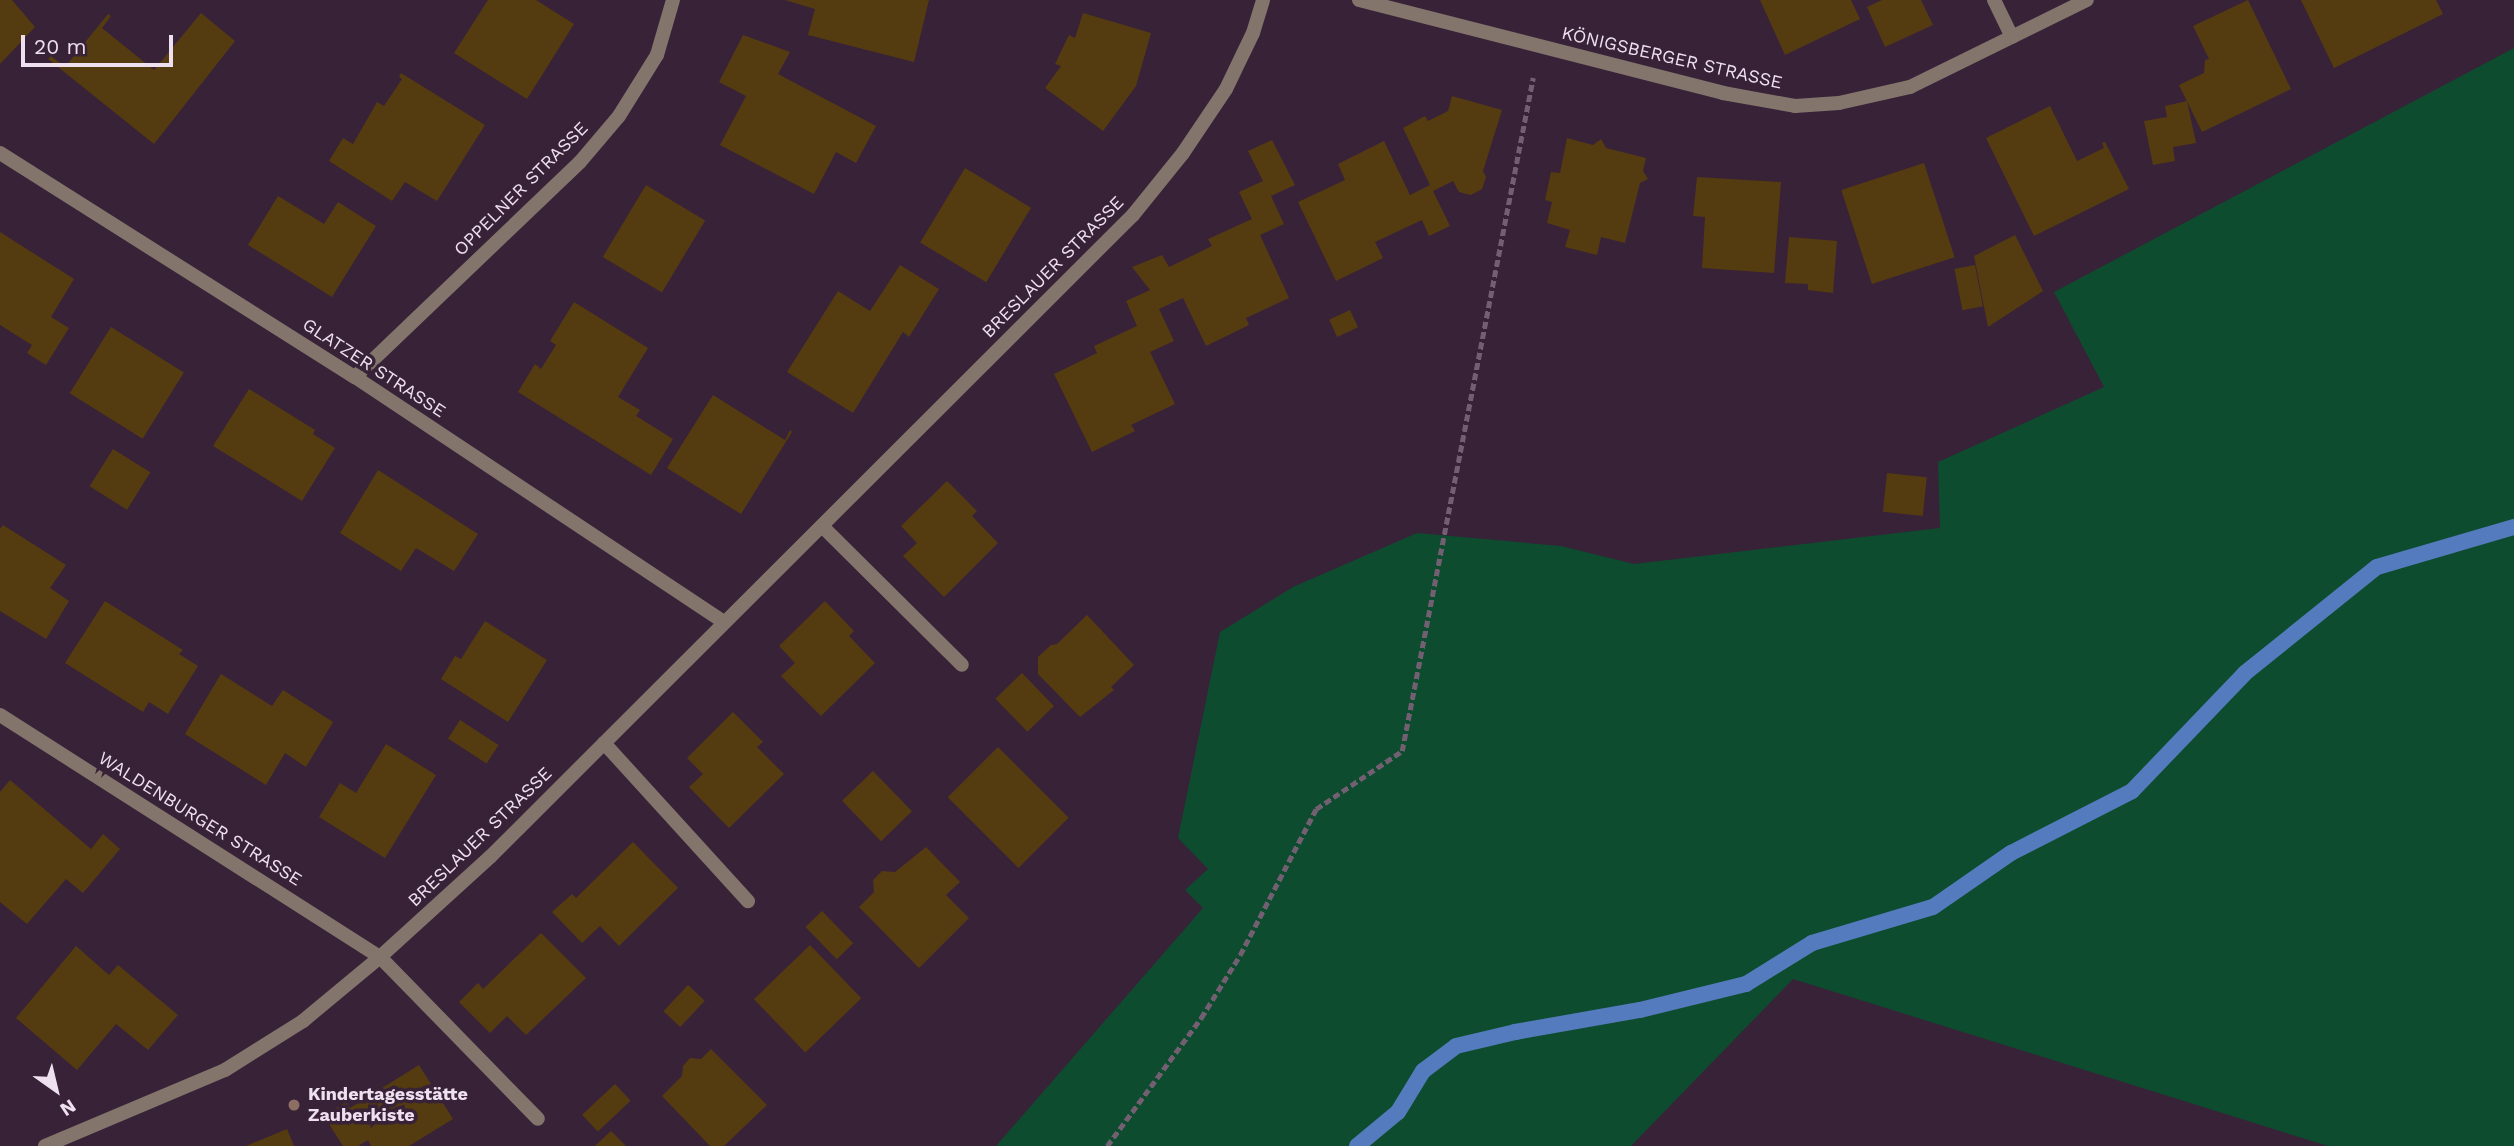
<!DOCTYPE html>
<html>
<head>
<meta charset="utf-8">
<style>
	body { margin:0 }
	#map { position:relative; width:2514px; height:1146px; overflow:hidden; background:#382238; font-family:"Work Sans",sans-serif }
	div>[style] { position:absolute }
	.green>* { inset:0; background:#0d4c2e }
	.stream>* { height:16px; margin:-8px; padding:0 8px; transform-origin:8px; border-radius:8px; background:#547bbe }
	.building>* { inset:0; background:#553b10; transform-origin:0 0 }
	.path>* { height:4.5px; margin-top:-2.25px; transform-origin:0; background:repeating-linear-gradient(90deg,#725f72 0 7px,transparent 0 10.5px) }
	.minor>* { height:14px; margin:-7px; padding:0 7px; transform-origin:7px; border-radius:7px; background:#83756c }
	.dots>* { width:19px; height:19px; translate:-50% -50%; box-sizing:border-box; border:4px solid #382238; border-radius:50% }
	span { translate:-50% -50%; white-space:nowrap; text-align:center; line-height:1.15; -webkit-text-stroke:7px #382238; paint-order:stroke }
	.street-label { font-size:18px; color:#efe0ef }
	.poi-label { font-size:18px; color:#efe0ef; font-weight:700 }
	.left { translate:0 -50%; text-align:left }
	.north { position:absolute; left:21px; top:1055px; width:70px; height:70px; -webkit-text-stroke:5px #382238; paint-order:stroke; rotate:146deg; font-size:19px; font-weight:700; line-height:28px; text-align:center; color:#efe0ef }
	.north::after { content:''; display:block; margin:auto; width:24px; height:32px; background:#efe0ef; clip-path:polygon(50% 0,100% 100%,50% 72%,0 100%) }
	.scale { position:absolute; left:21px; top:35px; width:152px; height:32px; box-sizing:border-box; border:4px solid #efe0ef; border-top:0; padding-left:9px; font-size:21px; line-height:24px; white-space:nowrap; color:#efe0ef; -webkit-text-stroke:5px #382238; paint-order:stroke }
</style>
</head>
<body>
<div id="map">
	<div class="green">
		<i style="clip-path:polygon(2514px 48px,2514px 1146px,2328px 1146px,1793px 979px,1631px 1146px,996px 1146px,1203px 908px,1185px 890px,1208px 869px,1178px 838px,1220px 632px,1293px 587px,1417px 533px,1561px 546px,1634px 564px,1940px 528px,1938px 462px,2104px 387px,2054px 292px)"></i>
	</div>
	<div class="stream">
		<i style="left:1357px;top:1146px;width:53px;rotate:-39.7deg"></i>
		<i style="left:1398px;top:1112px;width:48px;rotate:-58.6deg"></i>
		<i style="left:1423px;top:1071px;width:41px;rotate:-37.1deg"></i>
		<i style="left:1456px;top:1046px;width:61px;rotate:-13.3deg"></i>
		<i style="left:1515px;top:1032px;width:127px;rotate:-10deg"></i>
		<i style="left:1640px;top:1010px;width:109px;rotate:-13.8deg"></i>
		<i style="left:1746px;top:984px;width:78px;rotate:-31.8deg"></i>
		<i style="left:1812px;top:943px;width:126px;rotate:-16.6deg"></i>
		<i style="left:1933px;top:907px;width:95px;rotate:-34.7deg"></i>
		<i style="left:2011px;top:853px;width:136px;rotate:-27.1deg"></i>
		<i style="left:2132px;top:791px;width:163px;rotate:-46.2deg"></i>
		<i style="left:2245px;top:673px;width:169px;rotate:-38.8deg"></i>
		<i style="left:2377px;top:567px;width:143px;rotate:-16.3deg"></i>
	</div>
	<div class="building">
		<i style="clip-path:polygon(0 0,12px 0,35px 27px,0 64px)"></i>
		<i style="clip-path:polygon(488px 0,536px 0,574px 24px,527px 99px,454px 53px)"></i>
		<i style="clip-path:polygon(785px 0,929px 0,914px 62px,808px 35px,815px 9px)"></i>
		<i style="clip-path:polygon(1760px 0,1851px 0,1860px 19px,1785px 55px)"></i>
		<i style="clip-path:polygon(1882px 0,1921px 0,1933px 25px,1885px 47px,1867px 7px)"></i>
		<i style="clip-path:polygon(2248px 0,2291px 89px,2202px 132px,2179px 85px,2204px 73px,2205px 60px,2209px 59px,2193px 26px)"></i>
		<i style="clip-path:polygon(2301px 0,2436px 0,2443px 14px,2334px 68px)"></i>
		<i style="clip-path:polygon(201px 13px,235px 41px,154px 144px,48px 59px,51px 56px,65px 67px,108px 14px,111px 16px,102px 28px,154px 70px)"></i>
		<i style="clip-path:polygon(1083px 13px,1151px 33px,1136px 86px,1103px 131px,1045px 88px,1061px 66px,1055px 64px,1069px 35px,1075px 38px)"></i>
		<i style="clip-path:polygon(743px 35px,790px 52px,778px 74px,876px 126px,856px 163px,836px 152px,814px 194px,720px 145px,746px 96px,719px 82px)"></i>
		<i style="clip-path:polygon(401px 73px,485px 125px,437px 201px,405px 182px,392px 201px,329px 161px,343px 138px,353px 144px,377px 102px,384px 106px,402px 79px,399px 77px)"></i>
		<i style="clip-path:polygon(1452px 96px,1502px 110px,1483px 171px,1486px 177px,1482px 189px,1471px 195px,1459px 192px,1453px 181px,1433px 191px,1450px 226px,1429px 236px,1422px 220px,1375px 242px,1383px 258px,1336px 281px,1298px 202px,1345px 180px,1338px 164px,1384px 141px,1410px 195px,1430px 185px,1403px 128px,1425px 116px,1428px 121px,1448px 111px)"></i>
		<i style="clip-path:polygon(2187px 101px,2196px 143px,2173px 147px,2175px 161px,2153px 165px,2144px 121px,2167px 117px,2165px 106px)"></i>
		<i style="clip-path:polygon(2050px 106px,2077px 161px,2104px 148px,2102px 143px,2105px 142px,2129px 189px,2034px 236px,1986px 138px)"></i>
		<i style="clip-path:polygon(1567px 138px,1593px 145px,1601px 139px,1606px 148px,1646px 158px,1643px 171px,1648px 179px,1640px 183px,1625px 243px,1601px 237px,1597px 255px,1565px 247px,1570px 230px,1547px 223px,1552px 202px,1545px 200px,1551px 172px,1560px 173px)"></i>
		<i style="clip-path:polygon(1272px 140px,1295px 185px,1271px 196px,1284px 224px,1260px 235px,1289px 298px,1246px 318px,1249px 325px,1206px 346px,1183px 298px,1159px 309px,1174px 341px,1150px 352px,1175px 404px,1131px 425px,1135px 431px,1092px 452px,1054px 374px,1097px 353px,1094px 346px,1137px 326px,1126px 301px,1150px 290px,1132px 267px,1162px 255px,1169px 267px,1212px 246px,1208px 239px,1252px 219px,1239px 192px,1263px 181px,1248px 151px)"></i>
		<i style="left:1924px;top:163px;width:99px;height:87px;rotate:72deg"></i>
		<i style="left:965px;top:168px;width:77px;height:87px;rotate:31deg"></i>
		<i style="clip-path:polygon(1697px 177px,1781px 182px,1774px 273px,1702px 268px,1705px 217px,1693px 216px)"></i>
		<i style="left:646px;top:185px;width:69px;height:84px;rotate:31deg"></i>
		<i style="clip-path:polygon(278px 196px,324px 224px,338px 202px,376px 226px,332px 297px,248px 245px)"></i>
		<i style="clip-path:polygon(0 232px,74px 279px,51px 317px,69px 328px,46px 365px,27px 353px,32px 345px,0 325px)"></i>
		<i style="clip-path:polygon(2015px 235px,2043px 291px,1988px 327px,1974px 256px)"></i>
		<i style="clip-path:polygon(1789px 237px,1837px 241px,1833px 293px,1808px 290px,1808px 284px,1785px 283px)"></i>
		<i style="clip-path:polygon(900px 265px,939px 289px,909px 337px,903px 332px,853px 413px,787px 372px,838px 291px,870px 311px)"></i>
		<i style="left:1975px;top:265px;width:42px;height:21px;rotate:79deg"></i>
		<i style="clip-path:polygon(574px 302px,648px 348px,618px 397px,640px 410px,636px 416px,673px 439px,651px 475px,518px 392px,535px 364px,541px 369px,556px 345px,550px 341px)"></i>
		<i style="left:1350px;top:310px;width:19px;height:23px;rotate:65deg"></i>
		<i style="left:111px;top:327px;width:86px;height:78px;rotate:32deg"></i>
		<i style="clip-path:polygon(249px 389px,315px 430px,313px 434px,335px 448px,302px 501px,213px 446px)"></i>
		<i style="clip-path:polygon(713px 395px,785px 440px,790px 430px,792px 432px,741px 514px,667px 468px)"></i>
		<i style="left:113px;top:449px;width:44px;height:44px;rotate:32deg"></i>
		<i style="clip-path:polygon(378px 470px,478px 534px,454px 571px,416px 548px,401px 571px,340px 533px)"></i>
		<i style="left:1887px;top:473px;width:40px;height:39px;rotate:6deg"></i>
		<i style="clip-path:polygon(947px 481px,977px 511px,972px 516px,998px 543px,944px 597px,903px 556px,917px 543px,901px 526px)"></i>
		<i style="clip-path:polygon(3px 525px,66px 565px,50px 588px,69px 601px,46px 639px,0 611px,0 529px)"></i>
		<i style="clip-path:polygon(105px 601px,183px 650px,179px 654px,198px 666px,168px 714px,149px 702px,143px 712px,65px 663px)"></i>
		<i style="clip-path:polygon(825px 601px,854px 631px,849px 636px,875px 663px,821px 716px,781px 676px,795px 663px,779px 646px)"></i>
		<i style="clip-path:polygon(1087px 615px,1134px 665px,1111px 687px,1114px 690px,1080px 717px,1038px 674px,1038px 657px,1051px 645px,1057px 644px)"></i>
		<i style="clip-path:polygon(485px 621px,547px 660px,508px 722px,441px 679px,455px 656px,461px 659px)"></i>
		<i style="left:1022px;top:673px;width:46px;height:37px;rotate:46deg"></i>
		<i style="clip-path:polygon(221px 674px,272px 706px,283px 690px,333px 722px,306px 767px,285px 753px,266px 785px,185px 734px)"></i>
		<i style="clip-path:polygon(733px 712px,763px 742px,757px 747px,784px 774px,729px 828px,689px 787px,703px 774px,687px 758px)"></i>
		<i style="left:460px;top:720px;width:46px;height:22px;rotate:33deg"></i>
		<i style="clip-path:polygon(386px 744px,436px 775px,385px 858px,319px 817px,340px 783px,356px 793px)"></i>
		<i style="left:998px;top:747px;width:100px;height:71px;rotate:45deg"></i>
		<i style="left:873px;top:771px;width:56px;height:43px;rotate:46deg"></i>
		<i style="clip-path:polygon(10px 780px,91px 849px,103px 834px,120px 849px,83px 893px,66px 879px,27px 924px,0 902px,0 792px)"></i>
		<i style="clip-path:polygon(633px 842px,678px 888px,619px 946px,600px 926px,582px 943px,552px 912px,572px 894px,576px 898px)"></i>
		<i style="clip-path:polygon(926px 847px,960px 882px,946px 895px,969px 918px,919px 968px,859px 907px,874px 892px,873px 880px,882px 871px,895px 872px)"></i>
		<i style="left:822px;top:911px;width:45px;height:23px;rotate:46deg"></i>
		<i style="clip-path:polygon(541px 933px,586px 978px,526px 1035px,507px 1016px,490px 1033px,459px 1002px,478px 983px,483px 989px)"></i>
		<i style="left:810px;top:945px;width:74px;height:78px;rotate:46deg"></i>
		<i style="clip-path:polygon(76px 946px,109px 975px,118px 965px,178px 1015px,148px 1050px,116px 1024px,77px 1070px,16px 1018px)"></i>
		<i style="left:688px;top:985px;width:23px;height:36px;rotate:43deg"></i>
		<i style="clip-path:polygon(711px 1049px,767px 1105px,724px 1146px,710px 1146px,662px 1096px,682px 1076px,683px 1066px,690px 1058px,701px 1059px)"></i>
		<i style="clip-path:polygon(419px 1065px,453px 1119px,409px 1146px,371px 1146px,368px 1140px,358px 1146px,343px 1146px,324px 1116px,347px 1101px,350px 1108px)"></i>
		<i style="left:615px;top:1084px;width:23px;height:45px;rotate:47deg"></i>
		<i style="clip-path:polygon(287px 1129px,294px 1146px,246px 1146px)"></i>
		<i style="clip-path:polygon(611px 1131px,626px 1146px,595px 1146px)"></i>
	</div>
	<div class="path">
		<i style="left:1107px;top:1146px;width:159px;rotate:-53.7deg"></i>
		<i style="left:1201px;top:1018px;width:74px;rotate:-58.2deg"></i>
		<i style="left:1240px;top:955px;width:165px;rotate:-62.5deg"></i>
		<i style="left:1316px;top:809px;width:104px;rotate:-34deg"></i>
		<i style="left:1402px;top:751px;width:686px;rotate:-78.99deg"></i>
	</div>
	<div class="minor">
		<i style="left:1359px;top:0;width:376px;rotate:14.3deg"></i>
		<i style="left:1723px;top:93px;width:73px;rotate:10.2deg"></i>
		<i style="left:1795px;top:106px;width:44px;rotate:-3.9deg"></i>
		<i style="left:1839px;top:103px;width:73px;rotate:-12.7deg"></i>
		<i style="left:1910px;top:87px;width:197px;rotate:-26.2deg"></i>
		<i style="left:1994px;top:0;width:41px;rotate:64.1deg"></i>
		<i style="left:0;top:153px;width:420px;rotate:32.3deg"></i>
		<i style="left:355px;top:377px;width:443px;rotate:33.6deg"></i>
		<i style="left:355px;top:377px;width:311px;rotate:-43.7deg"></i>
		<i style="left:580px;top:162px;width:60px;rotate:-49.7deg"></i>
		<i style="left:619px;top:116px;width:72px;rotate:-58.1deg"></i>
		<i style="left:657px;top:55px;width:57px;rotate:-73.8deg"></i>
		<i style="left:822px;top:526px;width:197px;rotate:44.8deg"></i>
		<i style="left:0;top:715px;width:451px;rotate:32.5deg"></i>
		<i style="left:380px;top:957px;width:226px;rotate:45.7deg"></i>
		<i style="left:604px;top:743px;width:214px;rotate:47.7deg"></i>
		<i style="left:45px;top:1146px;width:195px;rotate:-22.9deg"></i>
		<i style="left:225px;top:1070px;width:92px;rotate:-32.1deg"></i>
		<i style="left:303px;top:1021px;width:100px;rotate:-39.7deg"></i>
		<i style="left:380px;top:957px;width:149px;rotate:-42.3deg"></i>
		<i style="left:490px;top:857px;width:909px;rotate:-44.96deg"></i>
		<i style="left:1133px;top:215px;width:80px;rotate:-51.1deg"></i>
		<i style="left:1183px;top:153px;width:77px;rotate:-56.1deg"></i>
		<i style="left:1226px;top:89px;width:62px;rotate:-64.3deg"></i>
		<i style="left:1253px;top:33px;width:34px;rotate:-73deg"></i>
	</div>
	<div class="dots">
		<i style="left:294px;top:1105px;background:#8d6e63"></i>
	</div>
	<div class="street-label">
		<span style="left:1672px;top:58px;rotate:13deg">KÖNIGSBERGER STRASSE</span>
		<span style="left:521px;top:189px;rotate:-45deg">OPPELNER STRASSE</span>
		<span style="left:1053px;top:267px;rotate:-45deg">BRESLAUER STRASSE</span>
		<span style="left:374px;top:368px;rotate:33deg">GLATZER STRASSE</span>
		<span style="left:200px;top:819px;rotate:32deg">WALDENBURGER STRASSE</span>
		<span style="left:480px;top:837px;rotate:-44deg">BRESLAUER STRASSE</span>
	</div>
	<div class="poi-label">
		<span class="left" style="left:308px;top:1105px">Kindertagesstätte<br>Zauberkiste</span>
	</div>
	<div class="north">N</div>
	<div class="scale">20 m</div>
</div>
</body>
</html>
